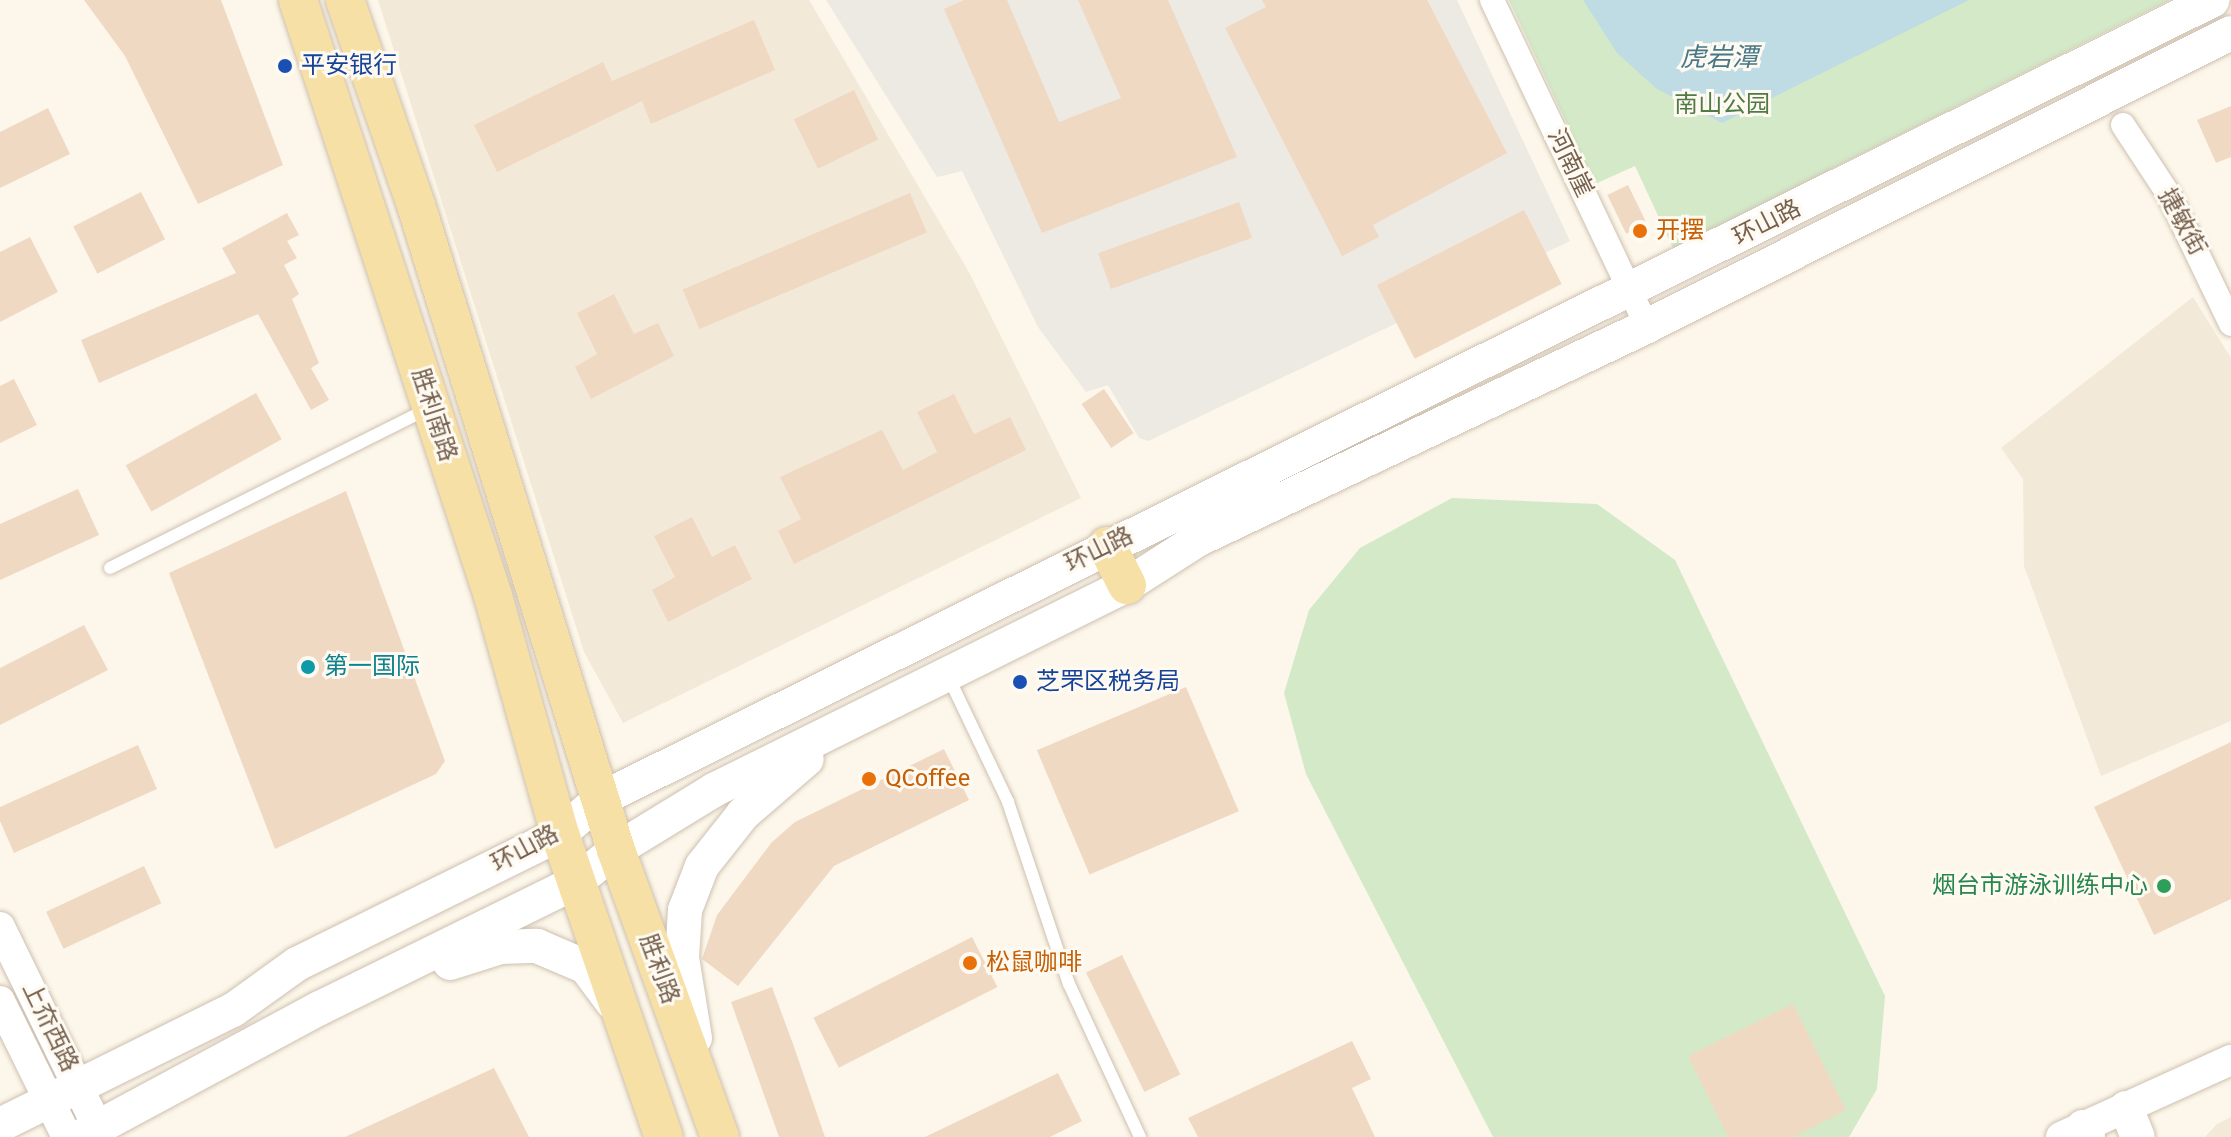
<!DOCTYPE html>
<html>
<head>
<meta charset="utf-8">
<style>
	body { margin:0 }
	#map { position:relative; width:2231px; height:1137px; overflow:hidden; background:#fcf7ea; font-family:"Fira Sans","Noto Sans SC",sans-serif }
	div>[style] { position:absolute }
	.residential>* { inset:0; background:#f3e9d9 }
	.industrial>* { inset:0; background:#ede9e3 }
	.green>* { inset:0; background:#d3e9c8 }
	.water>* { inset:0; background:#bfdce5 }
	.building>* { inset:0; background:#f0d9c3; transform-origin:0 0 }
	.roads { filter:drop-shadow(0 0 2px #cec0b0) drop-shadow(0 0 2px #cec0b0) }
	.service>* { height:12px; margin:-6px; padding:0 6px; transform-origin:6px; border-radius:6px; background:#fff }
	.minor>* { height:24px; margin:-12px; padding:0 12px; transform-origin:12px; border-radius:12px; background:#fff }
	.tertiary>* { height:30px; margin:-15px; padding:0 15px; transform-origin:15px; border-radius:15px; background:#fff }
	.secondary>* { height:34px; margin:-17px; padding:0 17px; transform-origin:17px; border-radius:17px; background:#fff }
	.primary>* { height:38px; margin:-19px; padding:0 19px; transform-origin:19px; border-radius:19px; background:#f7e0a6 }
	.dots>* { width:22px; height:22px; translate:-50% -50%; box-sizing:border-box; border:4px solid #fefaf1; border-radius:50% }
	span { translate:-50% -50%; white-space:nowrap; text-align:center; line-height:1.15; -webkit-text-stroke:6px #fefaf1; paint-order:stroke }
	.transit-label { font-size:24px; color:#164399 }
	.left { translate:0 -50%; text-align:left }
	.park-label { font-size:24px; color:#517b46 }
	.street-label { font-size:24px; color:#76604e }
	.food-label { font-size:24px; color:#c56008 }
	.culture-label { font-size:24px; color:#0d838f }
	.leisure-label { font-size:24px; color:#27864d }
	.right { translate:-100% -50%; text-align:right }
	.water-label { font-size:26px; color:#487888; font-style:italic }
</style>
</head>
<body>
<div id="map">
	<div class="residential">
		<i style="clip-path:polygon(378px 0,809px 0,970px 274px,1081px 498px,623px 723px,584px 652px)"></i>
		<i style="clip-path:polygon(2193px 297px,2231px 358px,2231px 721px,2101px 776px,2024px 566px,2023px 479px,2001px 448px)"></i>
		<i style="clip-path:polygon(2231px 1117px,2231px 1137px,2205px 1137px,2217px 1124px)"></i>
	</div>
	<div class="industrial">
		<i style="clip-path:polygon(826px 0,1457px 0,1570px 241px,1148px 441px,1139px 438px,1108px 385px,1086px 392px,1038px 327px,962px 171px,937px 177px)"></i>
	</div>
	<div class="green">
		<i style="clip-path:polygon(1509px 0,2170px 0,1673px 248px,1635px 166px,1595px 184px)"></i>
		<i style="clip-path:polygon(1452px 498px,1597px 504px,1675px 560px,1885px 996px,1877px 1089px,1849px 1137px,1493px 1137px,1306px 774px,1284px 693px,1309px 610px,1360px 548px)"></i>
	</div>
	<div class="water">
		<i style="clip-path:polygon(1583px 0,1969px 0,1722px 123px,1657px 89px,1617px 53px)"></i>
	</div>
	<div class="building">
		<i style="clip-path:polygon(84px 0,221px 0,283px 165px,198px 204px,125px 56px)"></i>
		<i style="clip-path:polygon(964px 0,1007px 0,1059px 122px,1121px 98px,1078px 0,1168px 0,1237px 157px,1042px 233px,944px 9px)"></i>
		<i style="clip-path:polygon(1262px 0,1427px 0,1507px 153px,1373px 225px,1379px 237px,1342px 256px,1225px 28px,1266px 7px)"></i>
		<i style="clip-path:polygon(754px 20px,775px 70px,651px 124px,642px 101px,497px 172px,474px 125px,603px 62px,612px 81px)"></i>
		<i style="left:854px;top:90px;width:55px;height:67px;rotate:64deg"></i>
		<i style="clip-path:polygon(2231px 106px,2231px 157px,2216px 163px,2197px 120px)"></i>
		<i style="clip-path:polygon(48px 108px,70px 154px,0 188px,0 132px)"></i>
		<i style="left:1628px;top:185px;width:43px;height:23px;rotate:64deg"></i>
		<i style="left:141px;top:192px;width:53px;height:76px;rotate:63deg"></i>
		<i style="left:910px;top:193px;width:43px;height:247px;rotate:67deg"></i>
		<i style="left:1239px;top:202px;width:38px;height:150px;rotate:70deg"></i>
		<i style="left:1524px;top:210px;width:83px;height:165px;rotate:63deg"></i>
		<i style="clip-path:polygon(287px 213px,299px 235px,287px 241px,297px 258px,284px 265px,299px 294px,292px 299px,319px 363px,311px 368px,329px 400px,311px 410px,258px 314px,99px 383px,81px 340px,236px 273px,222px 248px)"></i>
		<i style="clip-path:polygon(30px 237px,58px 292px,0 322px,0 252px)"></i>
		<i style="clip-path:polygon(614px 294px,634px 334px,658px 323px,674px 356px,591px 399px,575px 367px,597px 354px,577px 313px)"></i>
		<i style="clip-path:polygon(14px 379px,37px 425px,0 443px,0 386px)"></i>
		<i style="left:1104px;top:389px;width:53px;height:27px;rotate:56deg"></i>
		<i style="left:256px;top:393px;width:53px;height:149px;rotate:61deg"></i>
		<i style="clip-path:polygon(954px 394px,974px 434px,1010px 417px,1026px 450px,794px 564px,778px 531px,801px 519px,780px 477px,882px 430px,903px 470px,937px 452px,917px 412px)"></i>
		<i style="clip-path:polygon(78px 489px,99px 535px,0 580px,0 524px)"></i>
		<i style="clip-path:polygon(346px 491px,445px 761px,436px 774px,275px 849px,169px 573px)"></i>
		<i style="clip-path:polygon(692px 517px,712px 557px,735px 545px,752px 579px,668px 622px,652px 590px,675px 577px,654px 536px)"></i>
		<i style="clip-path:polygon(84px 625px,108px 670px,0 725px,0 668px)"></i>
		<i style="left:1186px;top:687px;width:135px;height:162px;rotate:67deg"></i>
		<i style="clip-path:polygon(2231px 742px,2231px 899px,2154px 935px,2094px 807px)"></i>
		<i style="clip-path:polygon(138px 745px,157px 789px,14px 853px,0 821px,0 807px)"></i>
		<i style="clip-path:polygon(944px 749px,969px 800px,834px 866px,738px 986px,702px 959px,717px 915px,772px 842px,795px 822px)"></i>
		<i style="left:144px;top:866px;width:41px;height:108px;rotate:65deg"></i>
		<i style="left:972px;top:937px;width:56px;height:178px;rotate:63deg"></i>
		<i style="left:1122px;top:955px;width:133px;height:40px;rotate:64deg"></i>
		<i style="clip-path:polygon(772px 987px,793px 1044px,825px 1137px,779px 1137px,731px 1002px)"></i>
		<i style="clip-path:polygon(1793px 1004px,1846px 1110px,1793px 1137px,1728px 1137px,1688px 1056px)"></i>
		<i style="clip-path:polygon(1352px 1041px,1371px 1079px,1352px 1088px,1375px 1137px,1198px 1137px,1188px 1118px)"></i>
		<i style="clip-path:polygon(494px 1068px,529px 1137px,345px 1137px)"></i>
		<i style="clip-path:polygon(1058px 1073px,1082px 1121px,1050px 1137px,925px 1137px)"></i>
	</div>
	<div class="roads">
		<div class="service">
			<i style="left:110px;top:568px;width:356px;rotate:-26.6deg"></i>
			<i style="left:948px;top:676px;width:140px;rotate:64.5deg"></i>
			<i style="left:1008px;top:802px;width:192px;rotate:71.5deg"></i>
			<i style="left:1069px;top:984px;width:169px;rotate:65.1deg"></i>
		</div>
		<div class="minor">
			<i style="left:1492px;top:0;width:361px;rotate:64.6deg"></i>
			<i style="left:2123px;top:125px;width:84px;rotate:56.7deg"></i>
			<i style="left:2169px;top:195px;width:143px;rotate:64.3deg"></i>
		</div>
		<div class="tertiary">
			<i style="left:0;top:927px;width:224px;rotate:64deg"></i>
			<i style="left:0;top:1001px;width:152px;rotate:63.8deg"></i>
			<i style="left:2061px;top:1137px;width:187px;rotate:-24.4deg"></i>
		</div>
		<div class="secondary">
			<i style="left:450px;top:963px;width:52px;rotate:-17.7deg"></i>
			<i style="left:500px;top:947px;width:37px;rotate:-2deg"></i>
			<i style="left:537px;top:946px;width:53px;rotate:23.2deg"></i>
			<i style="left:586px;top:967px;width:44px;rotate:53.4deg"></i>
			<i style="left:695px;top:1038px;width:81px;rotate:-99.2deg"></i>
			<i style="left:682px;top:958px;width:48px;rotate:-86.4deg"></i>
			<i style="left:685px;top:910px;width:47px;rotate:-68.9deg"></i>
			<i style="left:702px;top:866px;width:66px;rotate:-51.7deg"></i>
			<i style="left:743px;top:814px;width:84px;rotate:-40.7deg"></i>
			<i style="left:2126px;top:1108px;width:31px;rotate:68deg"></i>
			<i style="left:0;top:1125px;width:260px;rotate:-26.3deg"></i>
			<i style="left:233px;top:1010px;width:79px;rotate:-35.7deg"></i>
			<i style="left:297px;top:964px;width:293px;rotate:-26.3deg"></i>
			<i style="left:560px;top:834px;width:52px;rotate:-41.1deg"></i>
			<i style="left:599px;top:800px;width:1801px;rotate:-26.37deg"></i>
			<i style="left:2083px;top:1127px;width:11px;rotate:63deg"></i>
			<i style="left:80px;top:1137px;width:272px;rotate:-28.3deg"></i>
			<i style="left:320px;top:1008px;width:285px;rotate:-26.2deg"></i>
			<i style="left:576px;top:882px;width:51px;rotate:-38.7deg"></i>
			<i style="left:616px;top:850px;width:115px;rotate:-31.5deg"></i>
			<i style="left:714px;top:790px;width:461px;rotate:-26.4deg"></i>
			<i style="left:1127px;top:585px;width:83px;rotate:-32.7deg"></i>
			<i style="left:1197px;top:540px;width:498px;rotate:-25.4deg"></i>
			<i style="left:1647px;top:326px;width:653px;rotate:-26.64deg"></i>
		</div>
		<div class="primary">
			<i style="left:298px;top:0;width:627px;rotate:71.88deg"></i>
			<i style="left:493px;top:596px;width:247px;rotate:74.3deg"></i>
			<i style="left:560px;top:834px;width:320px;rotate:71.1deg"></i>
			<i style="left:345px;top:0;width:220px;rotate:70.9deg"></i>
			<i style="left:417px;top:208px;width:672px;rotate:72.78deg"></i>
			<i style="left:616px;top:850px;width:305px;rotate:70.1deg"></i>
			<i style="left:1107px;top:546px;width:44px;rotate:62.9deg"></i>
		</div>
	</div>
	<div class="dots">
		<i style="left:285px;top:66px;background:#1a4fb4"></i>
		<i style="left:1640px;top:231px;background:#e8710a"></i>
		<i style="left:308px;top:667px;background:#0f9aa8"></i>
		<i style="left:1020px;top:682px;background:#1a4fb4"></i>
		<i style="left:869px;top:779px;background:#e8710a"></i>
		<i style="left:2164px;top:886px;background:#2e9e5b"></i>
		<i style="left:970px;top:963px;background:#e8710a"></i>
	</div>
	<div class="transit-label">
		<span class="left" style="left:301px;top:66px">平安银行</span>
		<span class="left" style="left:1036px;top:682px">芝罘区税务局</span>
	</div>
	<div class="park-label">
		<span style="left:1722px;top:105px">南山公园</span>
	</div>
	<div class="street-label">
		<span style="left:1570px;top:163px;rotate:64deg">河南崖</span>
		<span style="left:2182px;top:222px;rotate:61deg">捷敏街</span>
		<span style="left:1767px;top:223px;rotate:-27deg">环山路</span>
		<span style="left:434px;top:415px;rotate:72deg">胜利南路</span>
		<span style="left:1099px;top:550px;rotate:-26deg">环山路</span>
		<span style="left:525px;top:849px;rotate:-28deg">环山路</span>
		<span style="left:659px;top:969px;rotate:70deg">胜利路</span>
		<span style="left:50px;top:1027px;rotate:64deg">上夼西路</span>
	</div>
	<div class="food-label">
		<span class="left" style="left:1656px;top:231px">开摆</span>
		<span class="left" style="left:885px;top:779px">QCoffee</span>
		<span class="left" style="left:986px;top:963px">松鼠咖啡</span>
	</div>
	<div class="culture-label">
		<span class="left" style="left:324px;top:667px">第一国际</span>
	</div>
	<div class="leisure-label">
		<span class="right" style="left:2148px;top:886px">烟台市游泳训练中心</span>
	</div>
	<div class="water-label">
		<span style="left:1719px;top:58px">虎岩潭</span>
	</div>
</div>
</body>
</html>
